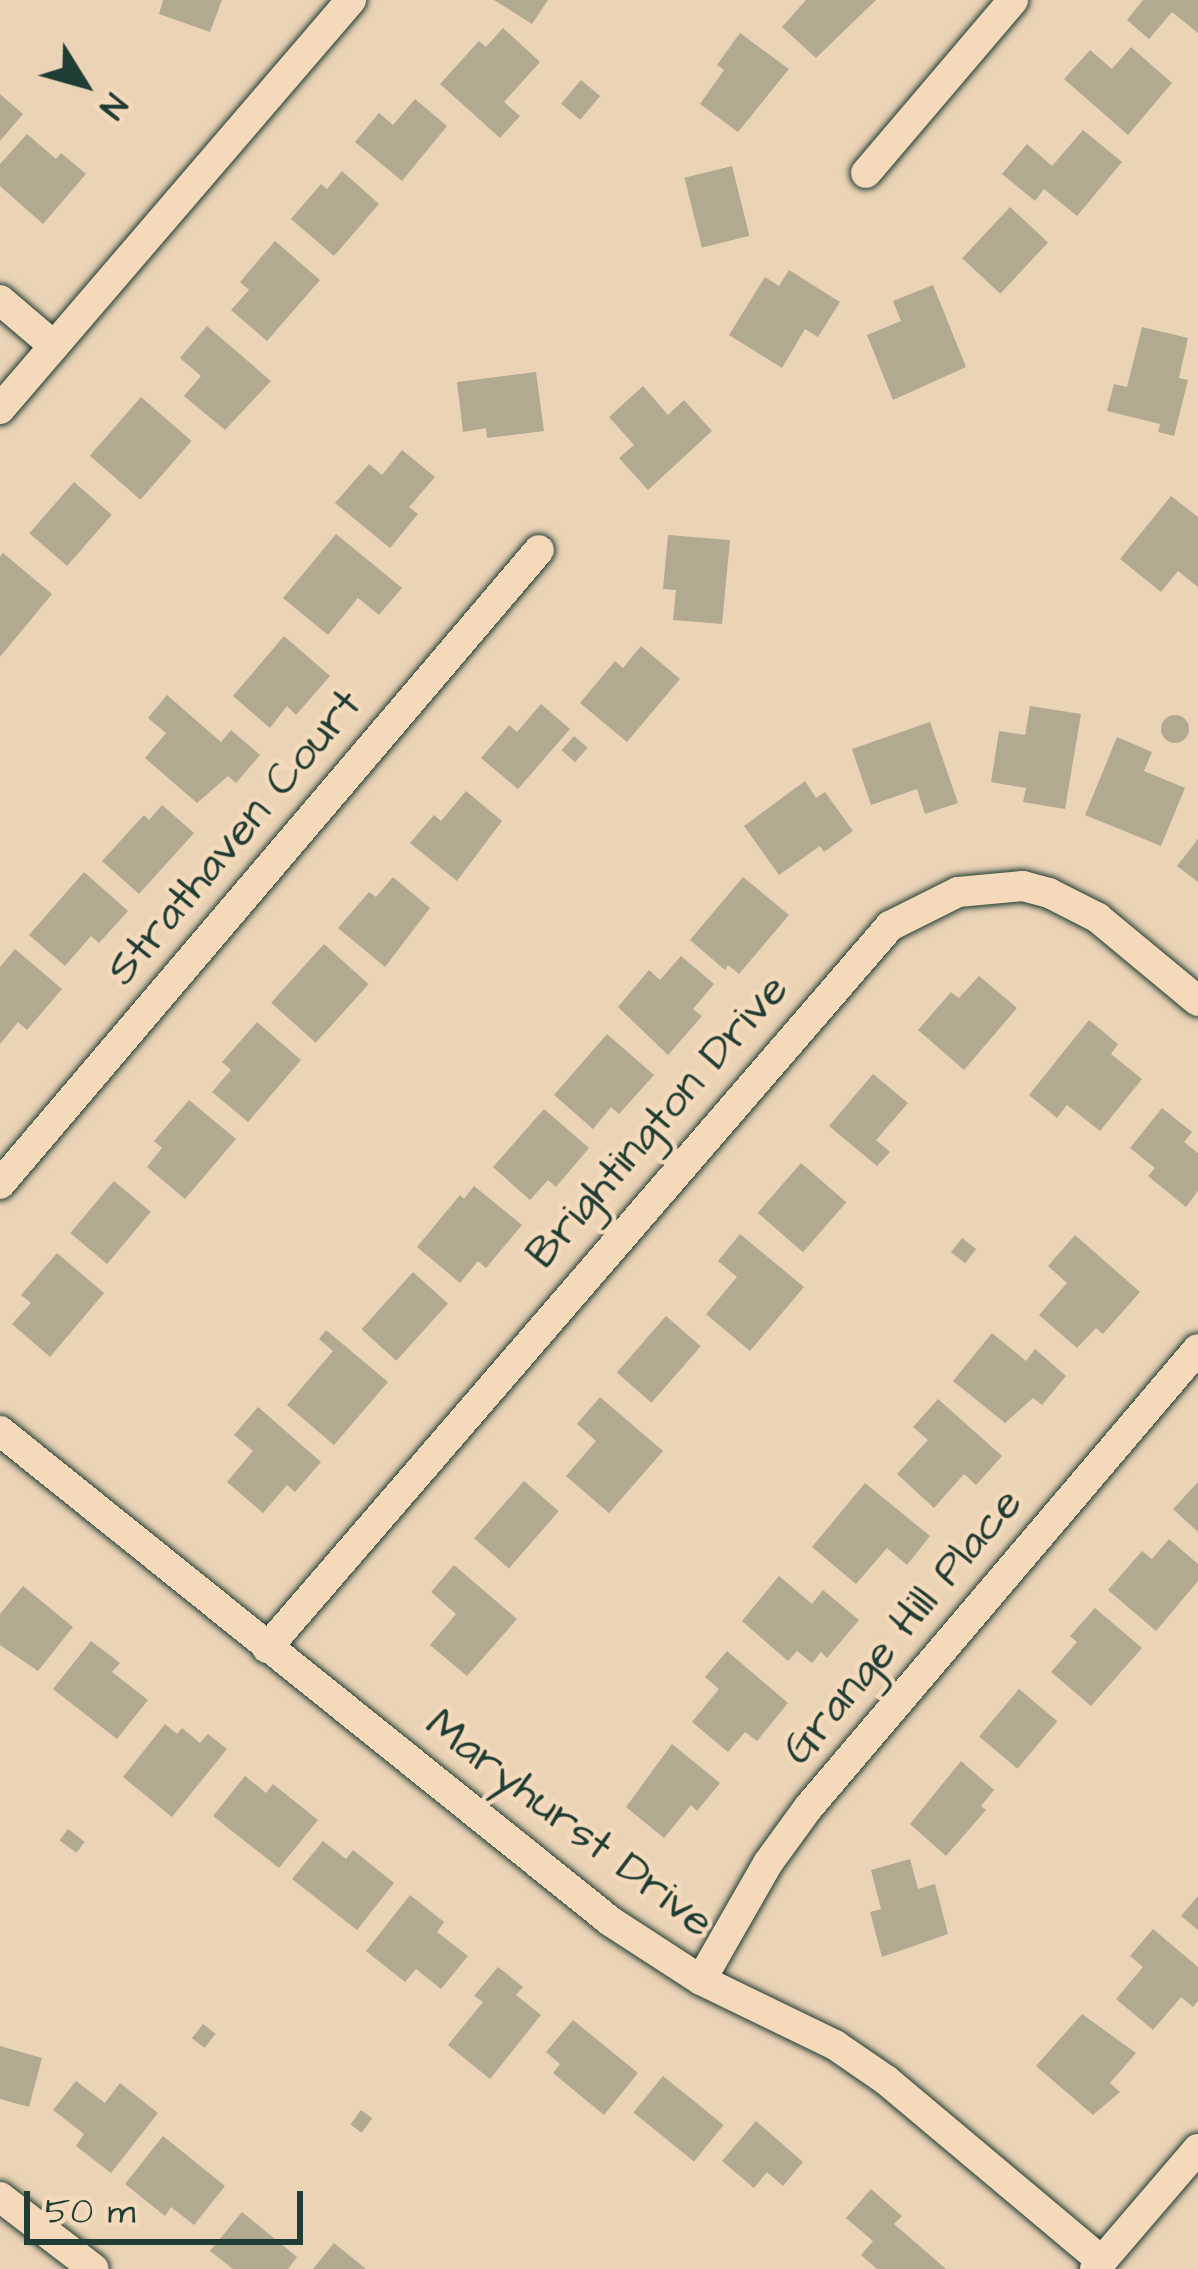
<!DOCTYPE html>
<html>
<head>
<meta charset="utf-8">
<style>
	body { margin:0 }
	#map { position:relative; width:1198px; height:2269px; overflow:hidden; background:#ebd3b6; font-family:"Architects Daughter",sans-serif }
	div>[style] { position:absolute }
	.building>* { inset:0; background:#b2a991; transform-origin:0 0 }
	.round { border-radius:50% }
	.roads { filter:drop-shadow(0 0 3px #1f3d34) drop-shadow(0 0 3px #1f3d34) }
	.minor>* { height:30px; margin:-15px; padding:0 15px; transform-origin:15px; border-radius:15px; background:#f4d9bb }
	span { translate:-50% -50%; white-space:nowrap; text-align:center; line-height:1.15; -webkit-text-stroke:9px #f4d9bb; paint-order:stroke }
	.street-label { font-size:45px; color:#1f3d34 }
	.north { position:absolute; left:24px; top:24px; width:120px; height:120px; -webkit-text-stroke:9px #f4d9bb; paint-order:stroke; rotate:127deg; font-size:33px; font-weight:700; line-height:48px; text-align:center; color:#1f3d34 }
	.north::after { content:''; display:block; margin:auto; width:42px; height:54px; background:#1f3d34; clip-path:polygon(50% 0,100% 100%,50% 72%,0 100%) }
	.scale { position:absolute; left:24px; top:2191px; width:279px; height:54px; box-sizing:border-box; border:6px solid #1f3d34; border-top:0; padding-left:15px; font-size:36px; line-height:42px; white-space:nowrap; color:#1f3d34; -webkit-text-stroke:9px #f4d9bb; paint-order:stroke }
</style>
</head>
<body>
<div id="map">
	<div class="building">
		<i style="clip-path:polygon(163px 0,222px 0,210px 32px,159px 14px)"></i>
		<i style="clip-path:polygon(494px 0,548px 0,532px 24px)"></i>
		<i style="clip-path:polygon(806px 0,876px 0,816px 58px,782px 27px)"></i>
		<i style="clip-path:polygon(1143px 0,1198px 0,1198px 33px,1172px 12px,1149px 39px,1127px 20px)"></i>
		<i style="clip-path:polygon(503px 28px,540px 62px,504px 102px,520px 116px,500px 138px,440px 84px,479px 41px,486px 47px)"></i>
		<i style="clip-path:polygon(740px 33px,789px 69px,738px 132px,700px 104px,724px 70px,717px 65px)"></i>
		<i style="clip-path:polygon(1131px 47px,1172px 83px,1128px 135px,1064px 79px,1090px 50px,1112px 69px)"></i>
		<i style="left:581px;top:80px;width:25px;height:31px;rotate:40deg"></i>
		<i style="clip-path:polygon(0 94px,23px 114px,0 141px)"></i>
		<i style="clip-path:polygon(415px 99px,447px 126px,402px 181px,355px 142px,379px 113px,393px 125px)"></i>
		<i style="clip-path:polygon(1083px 130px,1122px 162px,1077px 216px,1044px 189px,1035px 201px,1002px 174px,1027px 144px,1052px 166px)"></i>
		<i style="clip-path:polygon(27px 134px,56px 159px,61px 153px,86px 174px,43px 224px,0 186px,0 164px)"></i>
		<i style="left:732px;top:166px;width:72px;height:49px;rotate:76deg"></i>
		<i style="clip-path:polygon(342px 171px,379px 204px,334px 256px,291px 219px,321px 184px,327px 189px)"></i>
		<i style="left:1010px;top:207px;width:52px;height:70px;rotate:43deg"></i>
		<i style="clip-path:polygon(275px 241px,320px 280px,267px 341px,231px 310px,249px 290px,240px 282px)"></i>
		<i style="clip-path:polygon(789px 270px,840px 302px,818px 337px,805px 329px,782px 368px,729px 335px,765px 277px,779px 286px)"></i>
		<i style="clip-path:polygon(933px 285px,966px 367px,893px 400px,867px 335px,901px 321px,893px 301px)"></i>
		<i style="clip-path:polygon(207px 326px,271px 381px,225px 430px,184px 396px,201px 376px,180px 358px)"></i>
		<i style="clip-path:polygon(1142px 327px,1188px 338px,1179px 378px,1188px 380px,1174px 436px,1158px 432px,1160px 424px,1107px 411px,1114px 384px,1127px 387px)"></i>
		<i style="clip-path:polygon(536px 372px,544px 431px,487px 438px,486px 428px,463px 432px,457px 382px)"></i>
		<i style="clip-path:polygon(643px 386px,668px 415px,684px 400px,712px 431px,648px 490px,619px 458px,634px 445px,609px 417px)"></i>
		<i style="left:141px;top:397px;width:67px;height:78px;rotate:41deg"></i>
		<i style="clip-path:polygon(402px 450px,435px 477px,409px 507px,418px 514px,390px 548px,335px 503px,369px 464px,382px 475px)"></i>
		<i style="left:74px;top:482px;width:50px;height:68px;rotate:41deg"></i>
		<i style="clip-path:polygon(1171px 496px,1198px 517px,1198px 587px,1178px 571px,1161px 592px,1120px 559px)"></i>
		<i style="clip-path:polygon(336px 534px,402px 588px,379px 615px,358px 598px,328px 635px,283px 598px)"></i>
		<i style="clip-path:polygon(668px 535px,730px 540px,722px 624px,673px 620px,676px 590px,663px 589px)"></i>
		<i style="clip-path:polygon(3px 553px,52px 594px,0 657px,0 557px)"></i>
		<i style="clip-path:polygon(284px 636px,330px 676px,296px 715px,287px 706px,270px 728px,233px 696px)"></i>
		<i style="clip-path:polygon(641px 646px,680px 679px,627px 742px,580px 703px,615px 661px,623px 668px)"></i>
		<i style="clip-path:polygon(167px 695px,221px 742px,231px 730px,260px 755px,236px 783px,228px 776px,197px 803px,145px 758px,166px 733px,148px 718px)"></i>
		<i style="clip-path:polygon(541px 704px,570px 729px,518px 789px,481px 758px,509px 725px,517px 732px)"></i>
		<i style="clip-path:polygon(1030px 706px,1081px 714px,1065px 809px,1023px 802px,1026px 788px,991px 782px,999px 731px,1025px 735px)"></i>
		<i class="round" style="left:1161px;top:715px;width:28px;height:28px"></i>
		<i style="clip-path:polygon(930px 722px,958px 803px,925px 814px,917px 789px,871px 805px,852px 749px)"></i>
		<i style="left:574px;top:736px;width:18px;height:19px;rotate:41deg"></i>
		<i style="clip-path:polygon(1117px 737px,1152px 752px,1144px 771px,1185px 788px,1161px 846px,1085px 815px)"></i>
		<i style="clip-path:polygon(805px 781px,816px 798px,825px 792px,853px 831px,824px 852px,820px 846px,779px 875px,744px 826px)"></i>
		<i style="clip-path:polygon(466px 791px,502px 821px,457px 881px,410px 843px,434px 815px,441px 821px)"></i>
		<i style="clip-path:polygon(162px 805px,194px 833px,139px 894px,102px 861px,144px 815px,149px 820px)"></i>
		<i style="clip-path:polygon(1198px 839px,1198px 882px,1177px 866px)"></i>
		<i style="clip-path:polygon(84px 872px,128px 911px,99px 943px,91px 936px,65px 966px,29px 935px)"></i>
		<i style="clip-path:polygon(393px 877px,430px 908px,385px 967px,338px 928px,369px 892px,376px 897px)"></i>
		<i style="clip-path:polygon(743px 877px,789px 915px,739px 974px,728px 965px,725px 970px,690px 940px)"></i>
		<i style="left:324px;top:944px;width:60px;height:79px;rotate:42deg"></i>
		<i style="clip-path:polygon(15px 949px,62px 989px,27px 1030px,18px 1022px,0 1044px,0 967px)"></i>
		<i style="clip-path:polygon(681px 956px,714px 984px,693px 1009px,702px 1016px,668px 1055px,618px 1007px,649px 970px,660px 980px)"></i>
		<i style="clip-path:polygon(979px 976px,1017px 1008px,964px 1070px,918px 1030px,951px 992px,959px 998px)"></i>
		<i style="clip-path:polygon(1089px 1020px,1118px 1044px,1111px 1054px,1142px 1079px,1100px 1131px,1067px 1105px,1057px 1118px,1029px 1095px)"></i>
		<i style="clip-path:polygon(257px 1022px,301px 1060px,248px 1122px,212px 1092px,231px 1070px,222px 1062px)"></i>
		<i style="clip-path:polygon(607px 1034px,654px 1075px,619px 1114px,611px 1107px,593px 1129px,554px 1095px)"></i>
		<i style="clip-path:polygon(873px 1074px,908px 1103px,876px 1140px,890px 1152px,877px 1166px,829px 1126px)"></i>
		<i style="clip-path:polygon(189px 1100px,236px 1139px,185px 1199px,147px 1167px,162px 1148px,154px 1141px)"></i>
		<i style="clip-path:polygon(1162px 1108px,1192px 1132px,1184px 1142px,1198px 1153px,1198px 1191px,1186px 1207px,1148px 1176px,1155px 1168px,1130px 1148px)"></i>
		<i style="clip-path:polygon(544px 1109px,589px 1148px,556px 1187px,548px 1180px,530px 1200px,493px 1167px)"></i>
		<i style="left:801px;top:1163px;width:60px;height:66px;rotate:41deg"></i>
		<i style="left:114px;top:1181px;width:48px;height:68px;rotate:40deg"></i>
		<i style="clip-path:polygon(474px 1186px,522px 1225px,486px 1268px,478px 1261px,460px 1283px,417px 1247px,460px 1195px,464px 1199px)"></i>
		<i style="clip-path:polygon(740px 1234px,804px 1287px,750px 1351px,706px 1314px,737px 1277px,718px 1261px)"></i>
		<i style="clip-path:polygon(1075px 1235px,1140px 1292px,1103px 1334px,1096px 1328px,1077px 1348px,1039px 1315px,1067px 1283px,1048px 1266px)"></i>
		<i style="left:962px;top:1238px;width:18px;height:18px;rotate:38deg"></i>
		<i style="clip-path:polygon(57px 1253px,104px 1293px,50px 1357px,12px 1324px,31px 1303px,21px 1295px)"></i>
		<i style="left:413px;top:1272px;width:47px;height:77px;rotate:42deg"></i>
		<i style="left:666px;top:1316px;width:46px;height:75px;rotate:41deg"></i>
		<i style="clip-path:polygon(326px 1330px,388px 1382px,334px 1445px,287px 1405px,333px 1351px,319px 1339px)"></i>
		<i style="clip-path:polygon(992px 1333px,1026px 1361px,1035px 1349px,1066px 1376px,1042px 1405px,1033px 1398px,1005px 1423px,953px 1381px)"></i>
		<i style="clip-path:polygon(600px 1397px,663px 1451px,609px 1513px,566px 1476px,596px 1441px,577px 1424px)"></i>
		<i style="clip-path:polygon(938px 1399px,1002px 1456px,976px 1485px,964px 1474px,934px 1508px,897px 1474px,928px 1440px,913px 1427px)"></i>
		<i style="clip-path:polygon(258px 1407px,321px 1462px,295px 1492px,287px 1485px,263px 1513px,227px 1482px,253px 1451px,234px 1435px)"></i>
		<i style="left:524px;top:1481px;width:46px;height:76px;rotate:41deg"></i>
		<i style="clip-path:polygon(1198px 1482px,1198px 1532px,1173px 1509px)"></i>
		<i style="clip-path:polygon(865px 1483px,930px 1536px,907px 1565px,887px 1548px,856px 1584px,812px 1547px)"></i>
		<i style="clip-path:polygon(1169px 1539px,1198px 1564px,1198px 1581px,1156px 1631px,1108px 1590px,1142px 1551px,1152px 1559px)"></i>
		<i style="clip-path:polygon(454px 1565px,517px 1619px,467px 1676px,430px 1645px,456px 1614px,431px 1592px)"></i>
		<i style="clip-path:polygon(779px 1576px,812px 1604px,823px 1590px,859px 1620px,827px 1658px,821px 1652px,812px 1663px,797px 1651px,788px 1661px,742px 1621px)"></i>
		<i style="clip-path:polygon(23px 1586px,73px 1627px,38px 1671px,0 1645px,0 1614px)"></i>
		<i style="clip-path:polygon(1095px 1608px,1142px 1648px,1091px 1706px,1051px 1672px,1077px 1642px,1070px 1636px)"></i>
		<i style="clip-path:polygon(91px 1641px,120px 1663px,112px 1672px,148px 1700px,117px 1739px,53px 1689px)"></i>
		<i style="clip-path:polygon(727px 1651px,788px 1703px,757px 1741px,745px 1732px,728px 1752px,692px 1722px,719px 1689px,705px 1677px)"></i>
		<i style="left:1019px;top:1689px;width:50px;height:62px;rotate:40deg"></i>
		<i style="clip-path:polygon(165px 1724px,177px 1734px,182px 1728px,200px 1743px,208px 1734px,227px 1749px,172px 1817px,123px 1777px)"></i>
		<i style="clip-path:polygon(672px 1744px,720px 1783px,697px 1811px,691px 1805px,664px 1838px,626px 1807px)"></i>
		<i style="clip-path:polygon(961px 1761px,994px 1790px,981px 1806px,986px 1810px,946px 1856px,910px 1824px)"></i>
		<i style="clip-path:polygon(245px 1776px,266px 1793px,273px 1784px,318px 1820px,279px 1868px,213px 1816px)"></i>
		<i style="left:68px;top:1829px;width:21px;height:14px;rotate:37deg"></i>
		<i style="clip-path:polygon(323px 1841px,346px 1859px,353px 1850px,394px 1883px,357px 1930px,292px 1879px)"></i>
		<i style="clip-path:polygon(910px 1859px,918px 1889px,935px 1884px,948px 1934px,882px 1957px,870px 1912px,881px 1909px,871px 1870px)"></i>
		<i style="clip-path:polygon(410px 1895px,444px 1922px,437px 1932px,468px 1956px,441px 1989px,416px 1969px,405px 1982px,366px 1951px)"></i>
		<i style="clip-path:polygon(1198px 1896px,1198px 1930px,1181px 1916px)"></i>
		<i style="clip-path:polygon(1153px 1929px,1198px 1967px,1198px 2001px,1193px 2007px,1181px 1997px,1153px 2030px,1116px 1999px,1143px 1967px,1130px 1956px)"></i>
		<i style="clip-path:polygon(498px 1967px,523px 1987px,516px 1995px,541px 2015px,490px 2079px,448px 2045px,483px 2002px,474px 1996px)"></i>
		<i style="clip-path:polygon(1082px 2014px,1136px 2053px,1110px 2083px,1120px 2092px,1093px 2115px,1036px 2066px)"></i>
		<i style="clip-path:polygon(573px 2020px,638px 2073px,604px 2115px,553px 2073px,560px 2064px,546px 2052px)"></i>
		<i style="left:203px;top:2024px;width:16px;height:18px;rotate:38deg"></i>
		<i style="clip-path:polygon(0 2046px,42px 2058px,29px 2107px,0 2099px)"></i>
		<i style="left:663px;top:2076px;width:78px;height:47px;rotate:39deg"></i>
		<i style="clip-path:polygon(76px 2081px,105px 2103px,120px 2083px,158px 2113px,111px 2173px,76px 2146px,84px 2134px,53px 2110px)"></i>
		<i style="left:361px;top:2110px;width:14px;height:18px;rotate:36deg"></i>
		<i style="clip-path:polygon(756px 2121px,803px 2162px,783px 2186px,767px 2172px,754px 2188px,722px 2161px)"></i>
		<i style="clip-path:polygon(163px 2136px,225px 2186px,194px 2225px,171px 2207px,165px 2216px,125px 2184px)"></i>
		<i style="clip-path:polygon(871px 2189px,902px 2216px,894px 2224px,946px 2269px,877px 2269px,861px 2255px,873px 2241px,846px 2218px)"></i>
		<i style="clip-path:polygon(242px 2212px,297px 2257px,288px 2269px,233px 2269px,210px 2251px)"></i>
		<i style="clip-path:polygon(334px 2243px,366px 2269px,313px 2269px)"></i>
	</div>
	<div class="roads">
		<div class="minor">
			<i style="left:866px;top:173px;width:227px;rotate:-49.6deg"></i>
			<i style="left:0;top:300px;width:71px;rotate:40.4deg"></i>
			<i style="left:0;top:409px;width:539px;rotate:-49.36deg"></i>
			<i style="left:0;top:1184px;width:832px;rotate:-49.63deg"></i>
			<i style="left:0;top:1431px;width:782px;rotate:38.77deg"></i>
			<i style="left:610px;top:1921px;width:108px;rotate:33deg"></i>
			<i style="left:701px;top:1980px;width:149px;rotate:25.9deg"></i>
			<i style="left:835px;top:2045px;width:62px;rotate:34.5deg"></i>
			<i style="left:886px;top:2080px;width:282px;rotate:40deg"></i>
			<i style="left:267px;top:1648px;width:954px;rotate:-49.21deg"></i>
			<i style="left:890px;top:926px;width:76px;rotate:-26.6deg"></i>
			<i style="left:958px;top:892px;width:65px;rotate:-5.3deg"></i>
			<i style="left:1023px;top:886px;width:27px;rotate:15deg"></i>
			<i style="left:1049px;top:893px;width:55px;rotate:27deg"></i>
			<i style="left:1098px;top:918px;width:130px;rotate:39.7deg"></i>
			<i style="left:701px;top:1980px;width:135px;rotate:-60.2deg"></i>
			<i style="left:768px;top:1863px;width:68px;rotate:-54deg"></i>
			<i style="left:808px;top:1808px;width:602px;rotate:-49.65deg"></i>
			<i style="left:0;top:2197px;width:118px;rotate:37.5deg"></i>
			<i style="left:1095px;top:2269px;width:158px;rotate:-49.4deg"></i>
		</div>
	</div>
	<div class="street-label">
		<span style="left:235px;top:838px;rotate:-50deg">Strathaven Court</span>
		<span style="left:658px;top:1122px;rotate:-49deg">Brightington Drive</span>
		<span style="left:903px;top:1627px;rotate:-50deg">Grange Hill Place</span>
		<span style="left:569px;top:1824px;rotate:37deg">Maryhurst Drive</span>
	</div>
	<div class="north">N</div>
	<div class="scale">50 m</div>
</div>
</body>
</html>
